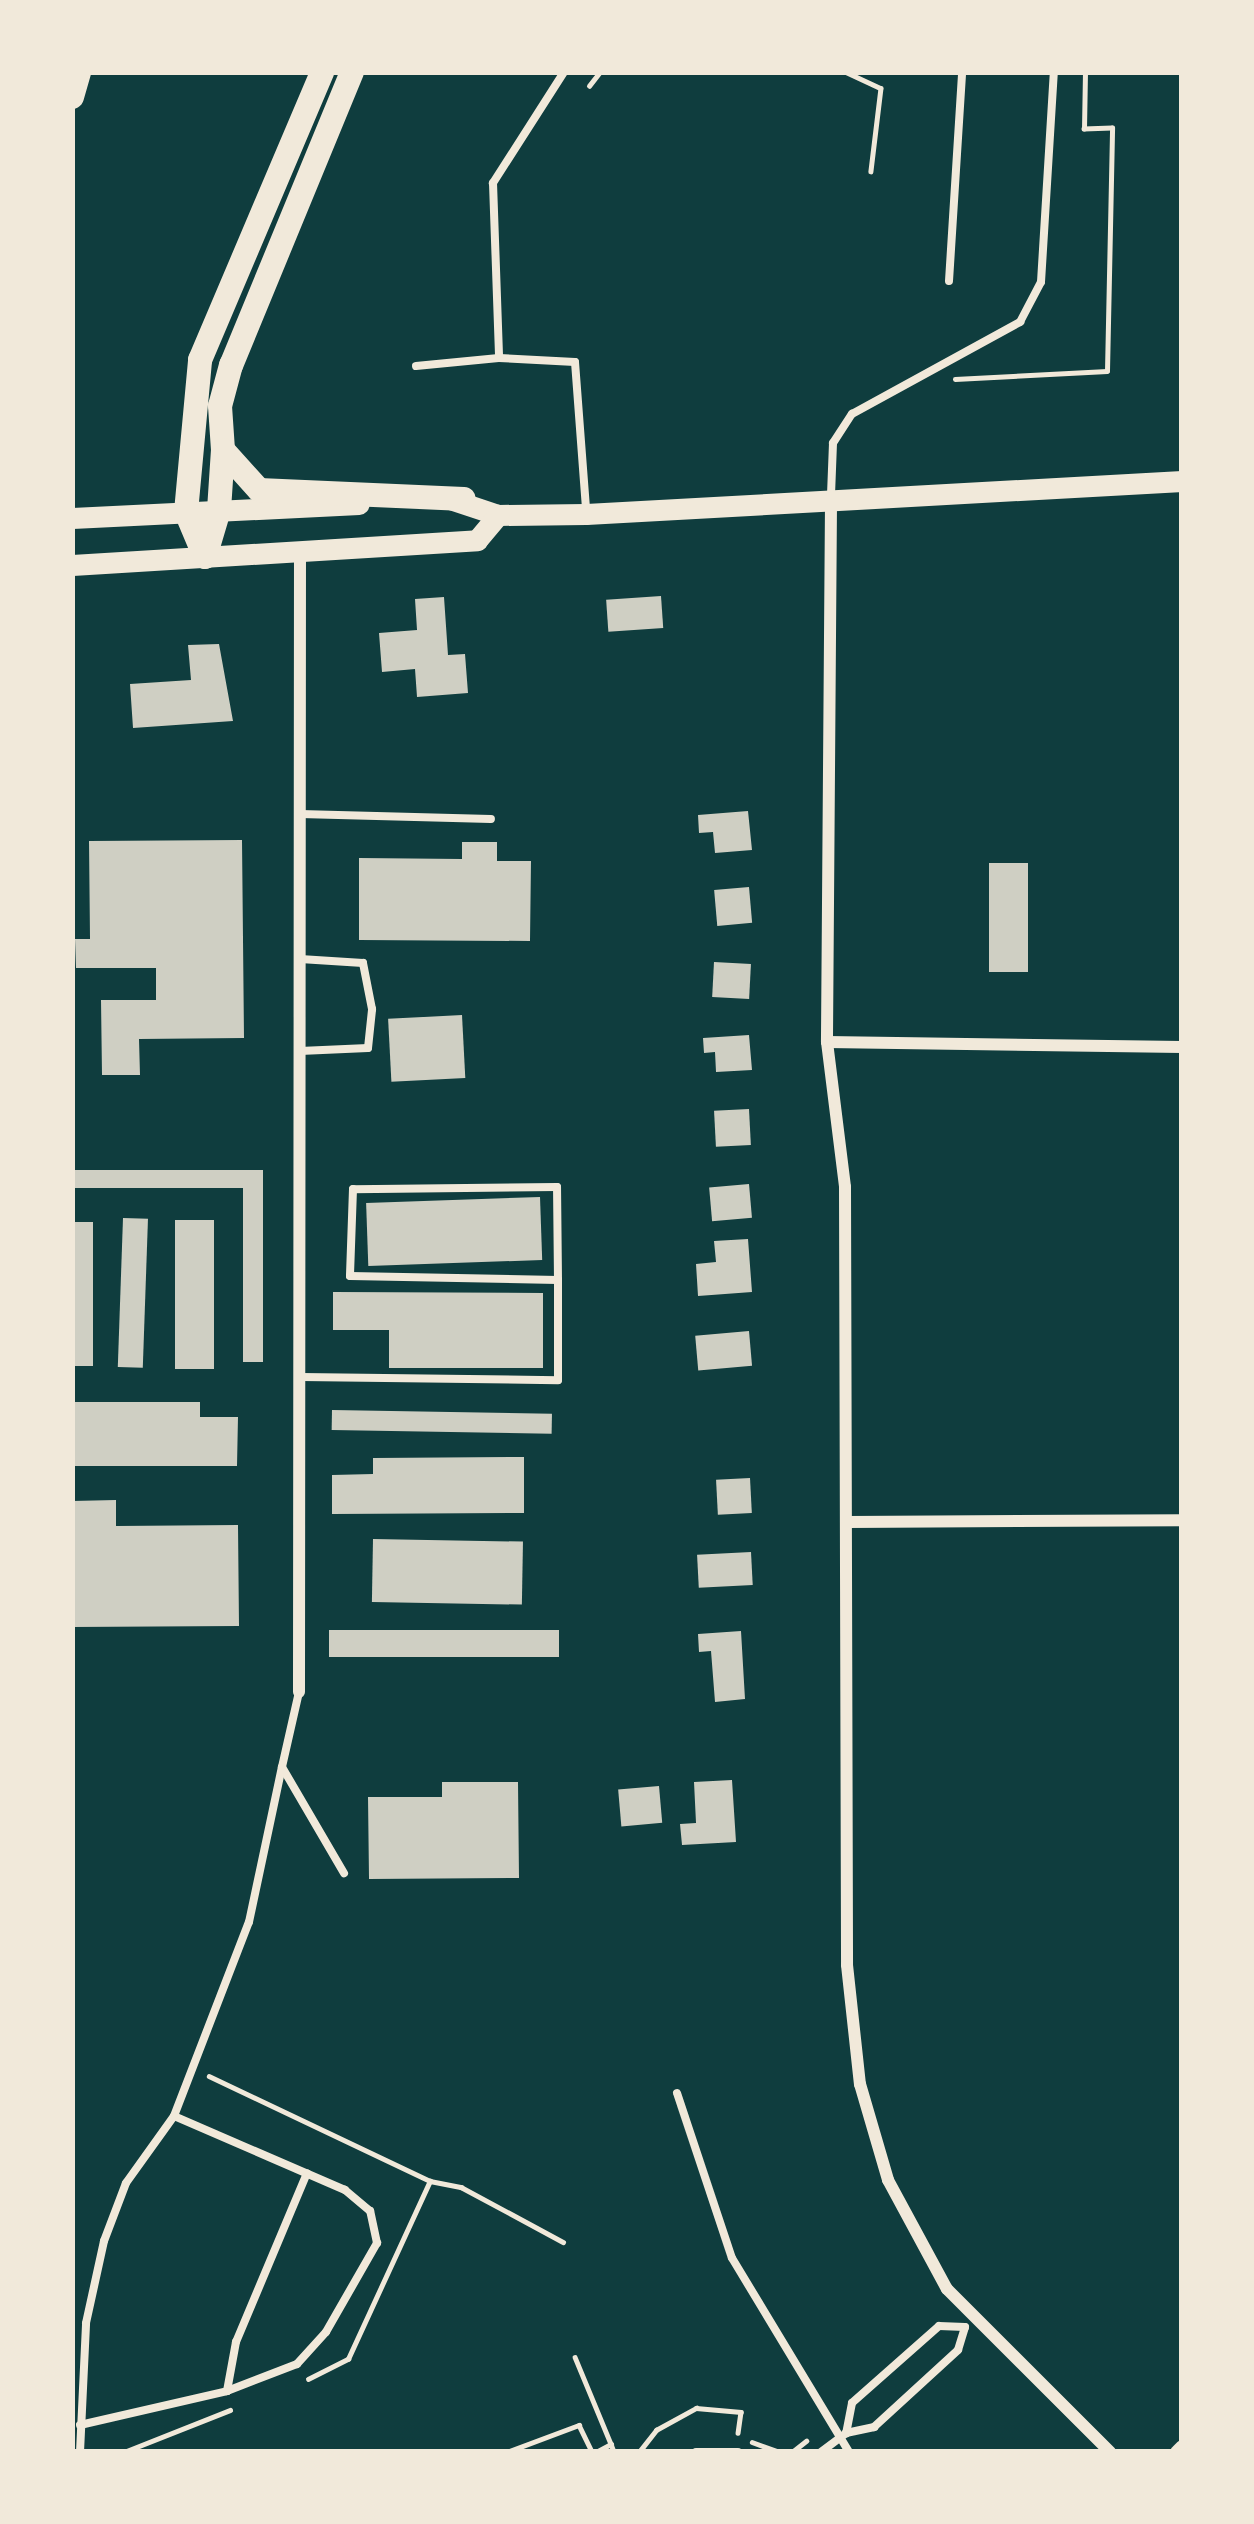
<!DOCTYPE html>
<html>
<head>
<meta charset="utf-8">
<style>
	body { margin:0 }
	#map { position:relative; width:1254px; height:2524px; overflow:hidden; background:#0f3d3e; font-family:Cabin,sans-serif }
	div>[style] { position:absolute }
	.building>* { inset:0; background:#cfcfc3; transform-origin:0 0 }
	.path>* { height:4.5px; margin:-2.25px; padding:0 2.25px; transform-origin:2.25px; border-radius:2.25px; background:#f1e9da }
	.service>* { height:8px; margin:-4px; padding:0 4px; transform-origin:4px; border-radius:4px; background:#f1e9da }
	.minor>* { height:12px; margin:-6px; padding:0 6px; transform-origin:6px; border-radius:6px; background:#f1e9da }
	.secondary>* { height:21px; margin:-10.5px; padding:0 10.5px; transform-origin:10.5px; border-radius:10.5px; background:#f1e9da }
	.motorway>* { height:24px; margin:-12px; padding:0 12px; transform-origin:12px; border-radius:12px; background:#f1e9da }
	span { translate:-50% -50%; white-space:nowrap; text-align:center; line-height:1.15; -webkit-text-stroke:12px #f1e9da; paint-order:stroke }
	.frame { position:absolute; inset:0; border:75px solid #f1e9da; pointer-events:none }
</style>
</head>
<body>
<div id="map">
	<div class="building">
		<i style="left:661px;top:596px;width:32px;height:55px;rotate:86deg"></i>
		<i style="clip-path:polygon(444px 597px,448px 655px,465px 654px,468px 693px,417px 697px,415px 669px,382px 672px,379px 633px,417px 630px,415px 599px)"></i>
		<i style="clip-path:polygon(219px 644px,233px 721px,133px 728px,130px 684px,191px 680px,188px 645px)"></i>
		<i style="clip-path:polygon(748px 811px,752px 850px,715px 853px,713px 832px,699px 833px,698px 815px)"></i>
		<i style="clip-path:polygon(242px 840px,244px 1038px,139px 1039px,140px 1075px,102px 1075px,101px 1000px,156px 1000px,156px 968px,76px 968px,75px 939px,90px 939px,89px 841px)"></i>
		<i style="clip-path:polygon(462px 842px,497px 842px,497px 861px,531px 861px,530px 941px,359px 940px,359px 858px,462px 859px)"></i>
		<i style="left:989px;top:863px;width:39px;height:109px"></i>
		<i style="left:749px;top:887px;width:36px;height:35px;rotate:85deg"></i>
		<i style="left:714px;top:962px;width:37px;height:35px;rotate:3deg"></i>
		<i style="left:462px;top:1015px;width:63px;height:74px;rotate:87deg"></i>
		<i style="clip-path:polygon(749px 1035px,752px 1070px,716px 1072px,715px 1052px,704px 1053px,703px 1038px)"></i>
		<i style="left:749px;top:1109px;width:36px;height:35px;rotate:87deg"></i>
		<i style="clip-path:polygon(73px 1170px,263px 1170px,263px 1362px,243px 1362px,243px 1188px,73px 1188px)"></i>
		<i style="left:749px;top:1184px;width:34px;height:40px;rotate:85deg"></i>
		<i style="left:540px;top:1197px;width:63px;height:174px;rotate:88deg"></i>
		<i style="left:123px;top:1218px;width:25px;height:149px;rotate:2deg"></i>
		<i style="left:175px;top:1220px;width:39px;height:149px"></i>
		<i style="left:72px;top:1222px;width:21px;height:144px"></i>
		<i style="clip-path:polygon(748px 1239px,752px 1292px,698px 1296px,696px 1264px,716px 1262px,714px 1241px)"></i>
		<i style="clip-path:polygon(333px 1292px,543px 1293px,543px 1368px,389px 1368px,389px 1330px,333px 1330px)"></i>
		<i style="left:749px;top:1331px;width:35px;height:54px;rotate:85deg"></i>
		<i style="clip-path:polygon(72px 1402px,200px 1402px,200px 1417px,238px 1417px,237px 1466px,72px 1466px)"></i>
		<i style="left:332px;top:1410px;width:220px;height:20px;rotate:1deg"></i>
		<i style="clip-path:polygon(524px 1457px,524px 1513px,332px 1514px,332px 1475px,373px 1474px,373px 1458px)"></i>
		<i style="left:750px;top:1478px;width:35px;height:34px;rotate:87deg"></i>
		<i style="clip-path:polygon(116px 1500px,116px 1526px,238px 1525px,239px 1626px,72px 1627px,72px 1501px)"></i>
		<i style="left:373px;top:1539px;width:150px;height:63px;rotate:1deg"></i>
		<i style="left:751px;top:1552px;width:33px;height:54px;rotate:87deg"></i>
		<i style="left:329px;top:1630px;width:230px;height:27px"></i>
		<i style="clip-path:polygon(741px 1631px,745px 1699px,715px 1702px,711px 1651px,699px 1652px,698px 1634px)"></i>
		<i style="clip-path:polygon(732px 1780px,736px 1842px,682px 1845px,680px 1824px,696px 1823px,694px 1782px)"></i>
		<i style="clip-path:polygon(442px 1782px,518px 1782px,519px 1878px,369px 1879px,368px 1797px,442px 1797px)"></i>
		<i style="left:659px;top:1786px;width:37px;height:41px;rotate:85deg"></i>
	</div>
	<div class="path">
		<i style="left:846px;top:72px;width:38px;rotate:25deg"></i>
		<i style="left:881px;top:88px;width:84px;rotate:96.9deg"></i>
		<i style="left:589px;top:86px;width:18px;rotate:-52deg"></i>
		<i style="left:955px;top:379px;width:152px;rotate:-3deg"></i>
		<i style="left:1107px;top:371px;width:243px;rotate:-88.8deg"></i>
		<i style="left:1112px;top:128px;width:28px;rotate:178deg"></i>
		<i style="left:1084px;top:129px;width:57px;rotate:-89deg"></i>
		<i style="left:209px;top:2076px;width:245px;rotate:25.4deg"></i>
		<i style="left:575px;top:2357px;width:94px;rotate:67.5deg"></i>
		<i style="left:308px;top:2379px;width:45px;rotate:-26.6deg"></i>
		<i style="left:348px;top:2359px;width:196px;rotate:-65.3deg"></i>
		<i style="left:430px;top:2181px;width:32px;rotate:11deg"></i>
		<i style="left:461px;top:2187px;width:116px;rotate:28.3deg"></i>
		<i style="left:752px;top:2442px;width:30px;rotate:20deg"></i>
		<i style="left:124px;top:2452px;width:114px;rotate:-21.6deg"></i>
		<i style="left:507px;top:2452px;width:77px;rotate:-20.6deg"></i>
		<i style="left:579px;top:2425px;width:30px;rotate:64deg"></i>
		<i style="left:596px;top:2452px;width:17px;rotate:-28deg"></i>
		<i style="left:611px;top:2444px;width:9px;rotate:69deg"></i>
		<i style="left:639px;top:2452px;width:28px;rotate:-52deg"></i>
		<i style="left:656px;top:2430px;width:46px;rotate:-28.8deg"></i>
		<i style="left:696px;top:2408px;width:45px;rotate:5.1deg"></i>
		<i style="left:741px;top:2412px;width:21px;rotate:98deg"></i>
		<i style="left:792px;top:2452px;width:18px;rotate:-38deg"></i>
	</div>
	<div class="service">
		<i style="left:564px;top:72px;width:132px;rotate:122.6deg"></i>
		<i style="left:493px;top:183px;width:175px;rotate:88deg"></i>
		<i style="left:499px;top:358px;width:76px;rotate:3deg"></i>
		<i style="left:575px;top:362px;width:148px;rotate:85.7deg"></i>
		<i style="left:949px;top:281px;width:209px;rotate:-86.4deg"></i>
		<i style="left:416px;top:366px;width:83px;rotate:-5.5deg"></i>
		<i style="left:831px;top:495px;width:52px;rotate:-87.8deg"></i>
		<i style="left:833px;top:443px;width:35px;rotate:-57deg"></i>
		<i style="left:852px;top:414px;width:192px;rotate:-28.7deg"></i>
		<i style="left:1020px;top:322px;width:45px;rotate:-62.3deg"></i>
		<i style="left:1041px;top:282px;width:210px;rotate:-86.5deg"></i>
		<i style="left:300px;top:814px;width:191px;rotate:1.5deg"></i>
		<i style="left:300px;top:1051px;width:68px;rotate:-2.5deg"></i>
		<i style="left:368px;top:1048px;width:39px;rotate:-84deg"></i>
		<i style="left:372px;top:1009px;width:47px;rotate:-101.1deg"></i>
		<i style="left:363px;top:963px;width:63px;rotate:-176.4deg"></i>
		<i style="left:301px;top:1377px;width:257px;rotate:0.7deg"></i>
		<i style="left:558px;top:1380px;width:100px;rotate:-90deg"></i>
		<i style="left:558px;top:1280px;width:93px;rotate:-90.6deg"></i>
		<i style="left:557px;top:1187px;width:204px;rotate:179.4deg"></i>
		<i style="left:353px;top:1189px;width:87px;rotate:92deg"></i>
		<i style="left:350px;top:1276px;width:208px;rotate:1.1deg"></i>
		<i style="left:299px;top:1692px;width:77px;rotate:102.8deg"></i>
		<i style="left:282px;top:1767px;width:123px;rotate:59.7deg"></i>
		<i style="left:677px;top:2093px;width:174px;rotate:71.6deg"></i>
		<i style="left:732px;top:2258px;width:227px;rotate:58.9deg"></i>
		<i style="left:227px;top:2391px;width:50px;rotate:-79.6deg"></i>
		<i style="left:236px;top:2342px;width:183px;rotate:-67.2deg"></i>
		<i style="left:80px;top:2425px;width:151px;rotate:-13deg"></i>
		<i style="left:227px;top:2391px;width:75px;rotate:-21.1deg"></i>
		<i style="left:297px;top:2364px;width:43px;rotate:-47.8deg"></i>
		<i style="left:326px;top:2332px;width:103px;rotate:-60.2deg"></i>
		<i style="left:377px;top:2243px;width:33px;rotate:-102deg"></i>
		<i style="left:370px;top:2211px;width:33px;rotate:-140deg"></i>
		<i style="left:345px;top:2190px;width:186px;rotate:-156.6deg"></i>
		<i style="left:80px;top:2452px;width:129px;rotate:-87.3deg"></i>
		<i style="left:86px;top:2323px;width:84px;rotate:-77.6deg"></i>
		<i style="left:104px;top:2241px;width:62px;rotate:-69.2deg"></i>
		<i style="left:126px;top:2183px;width:82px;rotate:-54.4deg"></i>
		<i style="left:174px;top:2116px;width:208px;rotate:-68.9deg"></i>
		<i style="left:249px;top:1922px;width:158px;rotate:-78deg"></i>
		<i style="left:696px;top:2452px;width:42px"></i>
		<i style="left:821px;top:2452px;width:31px;rotate:-37deg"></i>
		<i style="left:846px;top:2433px;width:29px;rotate:-12deg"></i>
		<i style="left:874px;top:2427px;width:114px;rotate:-42.5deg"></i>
		<i style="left:958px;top:2350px;width:24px;rotate:-73deg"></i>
		<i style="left:965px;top:2327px;width:26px;rotate:-178deg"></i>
		<i style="left:939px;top:2326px;width:116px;rotate:138.5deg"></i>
		<i style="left:852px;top:2403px;width:31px;rotate:101deg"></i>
	</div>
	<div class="minor">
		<i style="left:831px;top:503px;width:539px;rotate:90.43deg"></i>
		<i style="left:827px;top:1042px;width:146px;rotate:82.9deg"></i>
		<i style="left:845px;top:1187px;width:778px;rotate:89.85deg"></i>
		<i style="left:847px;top:1965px;width:120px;rotate:83.8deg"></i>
		<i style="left:860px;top:2084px;width:100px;rotate:73.7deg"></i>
		<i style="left:888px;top:2180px;width:124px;rotate:61.6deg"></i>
		<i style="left:947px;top:2289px;width:231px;rotate:45deg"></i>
		<i style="left:827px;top:1042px;width:355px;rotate:0.8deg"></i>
		<i style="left:847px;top:1522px;width:335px;rotate:-0.3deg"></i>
		<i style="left:299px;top:1692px;width:1141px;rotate:-89.95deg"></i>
		<i style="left:1176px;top:2452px;width:8px;rotate:-45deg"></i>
	</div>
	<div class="secondary">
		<i style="left:450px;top:499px;width:51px;rotate:18.4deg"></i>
		<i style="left:498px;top:515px;width:88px;rotate:-0.7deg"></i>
		<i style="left:586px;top:514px;width:597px;rotate:-3.17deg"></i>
		<i style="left:72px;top:518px;width:287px;rotate:-2.8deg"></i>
		<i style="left:72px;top:565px;width:406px;rotate:-3.5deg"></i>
		<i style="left:477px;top:540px;width:33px;rotate:-50deg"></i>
	</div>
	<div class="motorway">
		<i style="left:352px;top:72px;width:317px;rotate:112.4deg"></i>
		<i style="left:231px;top:365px;width:42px;rotate:105deg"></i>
		<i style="left:220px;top:406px;width:44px;rotate:86.1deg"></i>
		<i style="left:223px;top:450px;width:54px;rotate:48deg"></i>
		<i style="left:259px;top:490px;width:205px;rotate:2.5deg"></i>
		<i style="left:72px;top:97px;width:26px;rotate:-74deg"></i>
		<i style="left:205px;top:557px;width:49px;rotate:-112.9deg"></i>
		<i style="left:186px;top:512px;width:153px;rotate:-84.7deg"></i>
		<i style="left:200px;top:360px;width:313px;rotate:-67deg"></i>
		<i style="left:205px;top:557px;width:49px;rotate:-73.4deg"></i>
		<i style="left:219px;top:510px;width:60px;rotate:-86.2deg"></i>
	</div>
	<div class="frame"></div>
</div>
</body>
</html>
